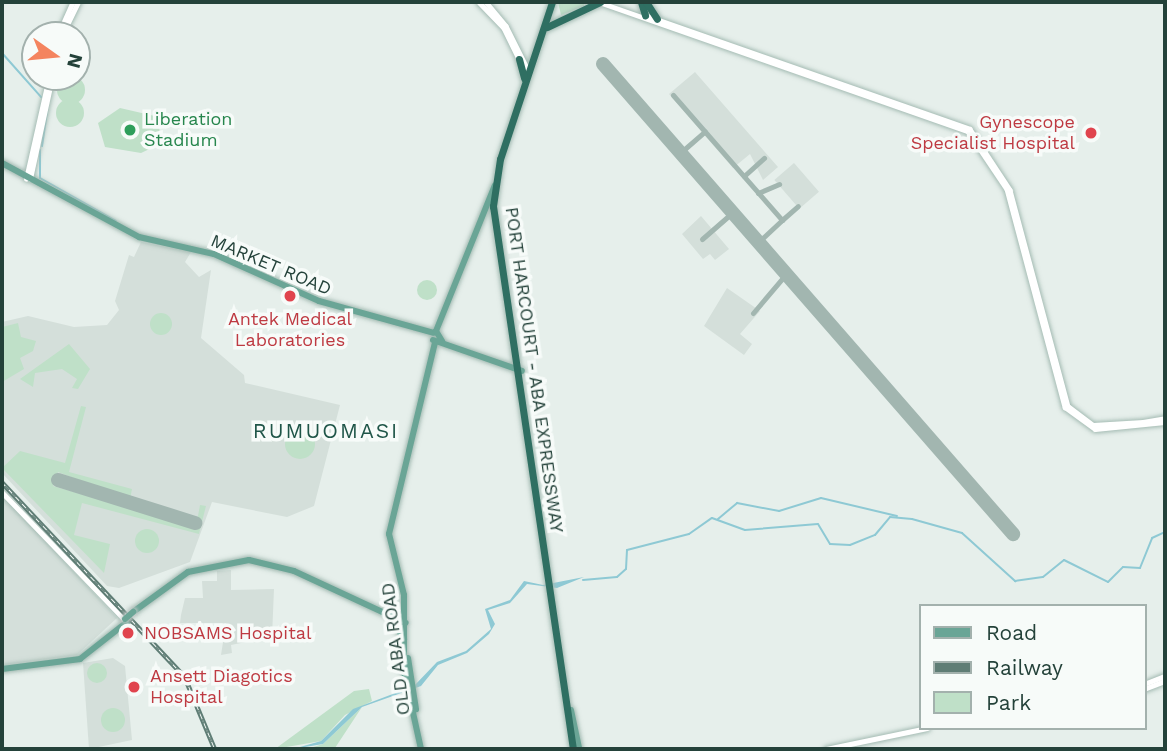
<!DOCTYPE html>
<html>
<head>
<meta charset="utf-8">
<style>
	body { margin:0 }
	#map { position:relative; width:1167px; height:751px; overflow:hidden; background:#e6efeb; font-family:"Work Sans",sans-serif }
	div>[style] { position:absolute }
	.built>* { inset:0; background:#d4dfda; transform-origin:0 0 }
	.green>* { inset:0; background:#bfe0c8 }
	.round { border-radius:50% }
	.water>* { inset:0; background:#8ec9d4 }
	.stream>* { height:2px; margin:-1px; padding:0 1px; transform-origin:1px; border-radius:1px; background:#8ec9d4 }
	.taxiway>* { height:5px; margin:-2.5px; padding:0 2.5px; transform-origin:2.5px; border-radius:2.5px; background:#a2b6b0 }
	.runway>* { height:14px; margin:-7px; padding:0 7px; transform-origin:7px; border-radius:7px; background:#a2b6b0 }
	.roads { filter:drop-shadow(0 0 2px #a4bbb3) drop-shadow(0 0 2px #a4bbb3) }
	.secondary>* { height:4.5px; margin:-2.25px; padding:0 2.25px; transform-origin:2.25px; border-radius:2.25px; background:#fff }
	.primary>* { height:6px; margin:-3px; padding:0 3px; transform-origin:3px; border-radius:3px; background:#6aa596 }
	.highway>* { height:7px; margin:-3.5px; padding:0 3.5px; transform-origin:3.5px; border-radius:3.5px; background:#2f6f62 }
	.rail>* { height:4.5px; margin-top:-2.25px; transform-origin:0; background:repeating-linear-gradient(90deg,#f7fbf9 0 5px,#5f7d75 0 10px); box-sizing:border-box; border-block:2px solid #5f7d75 }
	.bridges { filter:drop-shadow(0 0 2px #c2cac8) drop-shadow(0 0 2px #c2cac8) }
	.primary-bridge>* { height:6px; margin:-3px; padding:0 3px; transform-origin:3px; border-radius:3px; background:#6aa596 }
	.dots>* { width:19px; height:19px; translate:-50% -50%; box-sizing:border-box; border:4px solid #f7fbf9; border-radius:50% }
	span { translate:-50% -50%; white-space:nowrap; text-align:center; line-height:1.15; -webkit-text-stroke:7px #f7fbf9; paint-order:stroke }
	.leisure-label { font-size:18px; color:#27864d }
	.left { translate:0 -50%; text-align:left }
	.health-label { font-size:18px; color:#be3a42 }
	.right { translate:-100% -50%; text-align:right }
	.street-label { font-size:18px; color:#24423a }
	.quarter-label { font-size:21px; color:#1f5548; letter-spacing:2px }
	.frame { position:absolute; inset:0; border:4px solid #24423a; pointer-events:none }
	.legend { position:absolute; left:919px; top:604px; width:228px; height:126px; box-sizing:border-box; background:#f7fbf9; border:2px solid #a3b1ad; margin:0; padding:9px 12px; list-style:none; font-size:21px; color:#24423a }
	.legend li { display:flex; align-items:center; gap:14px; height:35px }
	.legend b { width:35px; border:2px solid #a3b1ad }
	.north { position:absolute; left:21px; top:21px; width:70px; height:70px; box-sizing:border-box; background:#f7fbf9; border:2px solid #a3b1ad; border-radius:50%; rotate:105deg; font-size:19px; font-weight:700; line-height:28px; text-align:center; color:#24423a }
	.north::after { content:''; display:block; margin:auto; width:24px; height:32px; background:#f4845f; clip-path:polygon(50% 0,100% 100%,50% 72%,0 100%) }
</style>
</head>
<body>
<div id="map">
	<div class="built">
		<i style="clip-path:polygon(695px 72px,778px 167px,763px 180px,750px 154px,733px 168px,669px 94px)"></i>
		<i style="left:794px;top:163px;width:38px;height:26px;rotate:49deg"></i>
		<i style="clip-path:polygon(701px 216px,729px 249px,715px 260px,710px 254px,703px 259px,682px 234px)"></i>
		<i style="clip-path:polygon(141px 242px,191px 252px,185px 262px,199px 277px,211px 270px,201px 338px,244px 375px,245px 383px,340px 405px,314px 506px,287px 517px,212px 502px,190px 562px,119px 588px,107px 586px,2px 473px,2px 322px,28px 316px,74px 327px,107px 325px,119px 310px,115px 301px,129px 255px,134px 257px)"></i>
		<i style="clip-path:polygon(727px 288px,760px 311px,740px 334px,752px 344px,744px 355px,704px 326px)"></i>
		<i style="clip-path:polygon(2px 495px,117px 618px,77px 655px,2px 665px)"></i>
		<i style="clip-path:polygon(231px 570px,231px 590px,274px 589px,272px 637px,231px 645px,232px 653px,221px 655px,226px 623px,180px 623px,181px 615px,185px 598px,203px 598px,202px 581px,217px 581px,217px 571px)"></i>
		<i style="clip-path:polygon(113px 658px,125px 666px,132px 740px,89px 749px,83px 663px)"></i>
	</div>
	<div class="green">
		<i style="clip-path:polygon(558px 2px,584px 2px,584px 6px,561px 15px)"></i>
		<i class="round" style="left:57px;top:76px;width:28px;height:28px"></i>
		<i class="round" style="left:56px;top:99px;width:28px;height:28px"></i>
		<i style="clip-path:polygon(120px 108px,159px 117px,160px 144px,141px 153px,105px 147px,98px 123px)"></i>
		<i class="round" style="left:417px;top:280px;width:20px;height:20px"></i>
		<i class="round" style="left:150px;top:313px;width:22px;height:22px"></i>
		<i style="clip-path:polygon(18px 323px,21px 337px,36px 341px,33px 351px,20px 358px,24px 369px,2px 382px,2px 327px)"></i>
		<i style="clip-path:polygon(69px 344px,90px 369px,78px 389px,72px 388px,77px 379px,62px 369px,35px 373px,33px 387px,20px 379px)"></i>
		<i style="clip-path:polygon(81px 406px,86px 407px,69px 472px,132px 489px,130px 499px,58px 472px,53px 486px,196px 527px,200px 505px,206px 506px,199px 534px,82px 503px,74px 535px,110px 544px,104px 573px,2px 468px,20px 451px,65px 463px)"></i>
		<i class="round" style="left:285px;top:429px;width:30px;height:30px"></i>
		<i class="round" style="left:135px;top:529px;width:24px;height:24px"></i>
		<i class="round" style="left:87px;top:663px;width:20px;height:20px"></i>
		<i style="clip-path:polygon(369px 689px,372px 701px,345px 715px,321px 741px,275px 749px,354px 691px)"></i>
		<i style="clip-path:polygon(362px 707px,335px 748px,307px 749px,323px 744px)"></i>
		<i class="round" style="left:101px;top:708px;width:24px;height:24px"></i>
	</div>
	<div class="water">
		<i style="clip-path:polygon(584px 577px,557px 588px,527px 584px,510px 603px,488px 610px,495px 624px,489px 634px,467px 653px,438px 665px,421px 686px,362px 707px,323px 744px,293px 749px,321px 741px,353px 709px,414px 686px,437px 662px,466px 651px,491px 629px,485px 609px,510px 600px,524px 581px,543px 585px)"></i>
	</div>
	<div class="stream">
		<i style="left:2px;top:53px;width:59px;rotate:48.4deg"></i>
		<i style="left:42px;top:146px;width:41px;rotate:-81.7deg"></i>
		<i style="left:40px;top:150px;width:28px;rotate:90deg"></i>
		<i style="left:40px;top:178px;width:87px;rotate:29.5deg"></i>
		<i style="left:718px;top:519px;width:25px;rotate:-40deg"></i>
		<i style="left:737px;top:503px;width:43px;rotate:10.8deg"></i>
		<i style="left:779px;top:511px;width:44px;rotate:-17.2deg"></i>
		<i style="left:821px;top:498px;width:78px;rotate:13.3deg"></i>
		<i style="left:583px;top:580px;width:34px;rotate:-5deg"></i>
		<i style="left:617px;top:577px;width:12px;rotate:-42deg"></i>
		<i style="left:626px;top:569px;width:19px;rotate:-87deg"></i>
		<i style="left:627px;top:550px;width:64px;rotate:-14.5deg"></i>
		<i style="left:689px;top:534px;width:28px;rotate:-35deg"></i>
		<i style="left:712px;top:518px;width:35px;rotate:20deg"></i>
		<i style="left:745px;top:530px;width:73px;rotate:-4.7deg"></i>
		<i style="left:818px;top:524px;width:23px;rotate:59deg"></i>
		<i style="left:830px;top:544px;width:20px;rotate:3deg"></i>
		<i style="left:850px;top:545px;width:27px;rotate:-22deg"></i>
		<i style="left:875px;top:535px;width:23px;rotate:-50deg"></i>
		<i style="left:890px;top:517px;width:22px;rotate:5deg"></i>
		<i style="left:912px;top:519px;width:52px;rotate:15.6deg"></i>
		<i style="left:962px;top:533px;width:72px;rotate:42.2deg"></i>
		<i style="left:1015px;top:581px;width:28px;rotate:-8deg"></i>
		<i style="left:1043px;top:577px;width:27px;rotate:-39deg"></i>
		<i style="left:1064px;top:560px;width:49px;rotate:26.6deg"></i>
		<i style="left:1108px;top:582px;width:21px;rotate:-45deg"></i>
		<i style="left:1123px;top:567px;width:17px;rotate:3deg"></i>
		<i style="left:1140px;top:568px;width:32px;rotate:-68deg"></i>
		<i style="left:1152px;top:538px;width:14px;rotate:-25deg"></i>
	</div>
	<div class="taxiway">
		<i style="left:673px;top:95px;width:166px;rotate:48.9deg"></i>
		<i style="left:782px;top:220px;width:33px;rotate:137deg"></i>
		<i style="left:680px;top:153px;width:33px;rotate:-41deg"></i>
		<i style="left:744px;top:176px;width:27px;rotate:-42deg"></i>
		<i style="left:758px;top:193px;width:23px;rotate:-23deg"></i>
		<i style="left:782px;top:220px;width:21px;rotate:-41deg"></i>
		<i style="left:702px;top:239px;width:40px;rotate:-41deg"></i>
		<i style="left:753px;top:313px;width:51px;rotate:-49.8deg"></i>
	</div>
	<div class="runway">
		<i style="left:603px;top:64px;width:624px;rotate:48.9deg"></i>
		<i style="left:58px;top:480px;width:144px;rotate:17.4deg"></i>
	</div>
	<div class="roads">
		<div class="secondary">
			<i style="left:479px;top:2px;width:36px;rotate:46deg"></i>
			<i style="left:504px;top:28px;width:37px;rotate:64deg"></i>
			<i style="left:486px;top:2px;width:31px;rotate:50deg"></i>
			<i style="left:506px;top:26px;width:49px;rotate:63.4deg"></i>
			<i style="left:599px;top:2px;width:391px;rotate:19.3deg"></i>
			<i style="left:968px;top:131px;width:70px;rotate:56.1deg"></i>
			<i style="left:1007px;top:189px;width:226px;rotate:75.1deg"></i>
			<i style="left:1065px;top:407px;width:37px;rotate:36deg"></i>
			<i style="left:1095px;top:429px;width:70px;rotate:-5.7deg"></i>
			<i style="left:645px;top:15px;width:344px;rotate:19.3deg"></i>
			<i style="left:970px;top:129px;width:73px;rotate:56.7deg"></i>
			<i style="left:1010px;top:190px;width:224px;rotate:75deg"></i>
			<i style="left:1068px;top:406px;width:31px;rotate:37deg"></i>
			<i style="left:1093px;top:425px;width:50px;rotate:-3.4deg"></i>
			<i style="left:58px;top:35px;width:36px;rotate:-66deg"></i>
			<i style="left:62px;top:35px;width:37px;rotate:-64deg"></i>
			<i style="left:26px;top:179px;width:105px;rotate:-77.3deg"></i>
			<i style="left:30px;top:179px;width:104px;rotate:-77.8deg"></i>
			<i style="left:1143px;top:422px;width:22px;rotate:-10deg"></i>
			<i style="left:2px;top:492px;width:178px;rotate:46.1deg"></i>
			<i style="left:1144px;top:684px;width:22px;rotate:-21deg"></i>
			<i style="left:1144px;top:689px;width:22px;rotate:-21deg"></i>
			<i style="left:826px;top:749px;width:103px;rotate:-11.7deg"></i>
		</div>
		<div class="primary">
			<i style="left:2px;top:163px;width:156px;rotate:28.4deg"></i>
			<i style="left:139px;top:237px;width:77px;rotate:12.8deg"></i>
			<i style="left:214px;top:254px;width:115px;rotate:24.1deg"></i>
			<i style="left:319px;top:301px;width:119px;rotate:15.5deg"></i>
			<i style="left:436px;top:331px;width:157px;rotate:-68deg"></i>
			<i style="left:436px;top:331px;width:12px;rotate:59deg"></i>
			<i style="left:433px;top:340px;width:94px;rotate:19.2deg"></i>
			<i style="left:133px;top:612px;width:68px;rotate:-36deg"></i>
			<i style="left:188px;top:572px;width:62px;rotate:-11.1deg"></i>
			<i style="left:249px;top:560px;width:46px;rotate:13.7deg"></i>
			<i style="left:294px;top:571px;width:123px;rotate:24.9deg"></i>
			<i style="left:394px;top:623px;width:19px;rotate:58deg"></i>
			<i style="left:408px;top:658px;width:52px;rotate:81.1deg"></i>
			<i style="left:2px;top:669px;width:79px;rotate:-7.3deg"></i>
			<i style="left:80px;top:659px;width:60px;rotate:-38.2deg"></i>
			<i style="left:571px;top:710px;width:40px;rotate:78deg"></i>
			<i style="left:421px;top:749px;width:79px;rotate:-102.4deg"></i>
			<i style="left:404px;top:672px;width:77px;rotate:-90deg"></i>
			<i style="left:404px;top:595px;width:63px;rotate:-103.8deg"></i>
			<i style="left:389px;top:534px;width:197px;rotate:-76.5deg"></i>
		</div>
		<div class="highway">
			<i style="left:552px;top:2px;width:165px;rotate:108.3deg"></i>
			<i style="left:500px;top:159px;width:48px;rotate:98.5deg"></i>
			<i style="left:493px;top:206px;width:549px;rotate:81.62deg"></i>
			<i style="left:641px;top:2px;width:14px;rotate:73deg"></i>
			<i style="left:646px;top:2px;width:20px;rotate:57deg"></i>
			<i style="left:547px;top:27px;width:59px;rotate:-25.3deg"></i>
			<i style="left:519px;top:59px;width:20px;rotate:75deg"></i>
		</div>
	</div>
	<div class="rail">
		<i style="left:2px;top:482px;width:267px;rotate:46.8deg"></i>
		<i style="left:185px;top:677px;width:78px;rotate:67.4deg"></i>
	</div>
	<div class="bridges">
		<div class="primary-bridge">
			<i style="left:125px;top:619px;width:11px;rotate:-41deg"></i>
		</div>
	</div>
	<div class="dots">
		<i style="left:130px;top:130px;background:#2e9e5b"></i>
		<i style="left:1091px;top:133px;background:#e0444e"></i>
		<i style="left:290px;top:296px;background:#e0444e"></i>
		<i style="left:128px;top:633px;background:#e0444e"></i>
		<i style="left:134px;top:687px;background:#e0444e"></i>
	</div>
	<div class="leisure-label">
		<span class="left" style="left:144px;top:130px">Liberation<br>Stadium</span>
	</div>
	<div class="health-label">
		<span class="right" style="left:1075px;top:133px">Gynescope<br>Specialist Hospital</span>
		<span style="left:290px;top:330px">Antek Medical<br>Laboratories</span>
		<span class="left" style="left:144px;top:633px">NOBSAMS Hospital</span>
		<span class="left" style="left:150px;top:687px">Ansett Diagotics<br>Hospital</span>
	</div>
	<div class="street-label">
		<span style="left:271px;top:265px;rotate:23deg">MARKET ROAD</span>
		<span style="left:534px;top:370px;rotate:82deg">PORT HARCOURT - ABA EXPRESSWAY</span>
		<span style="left:396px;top:649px;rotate:-97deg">OLD ABA ROAD</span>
	</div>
	<div class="quarter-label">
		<span style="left:326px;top:431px">RUMUOMASI</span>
	</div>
	<div class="frame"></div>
	<ul class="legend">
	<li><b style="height:9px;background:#6aa596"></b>Road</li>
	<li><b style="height:9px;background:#5f7d75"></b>Railway</li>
	<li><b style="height:19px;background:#bfe0c8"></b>Park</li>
	</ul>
	<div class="north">N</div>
</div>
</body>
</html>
